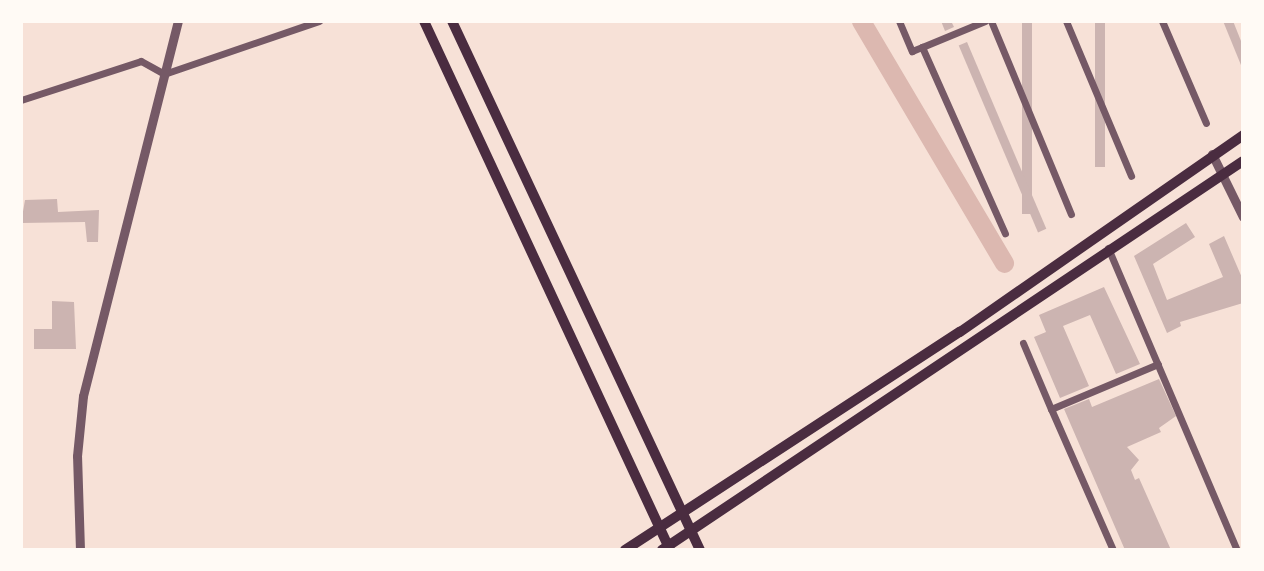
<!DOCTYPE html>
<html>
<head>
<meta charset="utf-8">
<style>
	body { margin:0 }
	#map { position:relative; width:1264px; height:571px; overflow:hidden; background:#f7e1d7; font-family:Montserrat,sans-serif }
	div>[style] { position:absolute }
	.river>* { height:19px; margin:-9.5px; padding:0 9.5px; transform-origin:9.5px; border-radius:9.5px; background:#dcb8b0 }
	.building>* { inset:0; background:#ccb4b1; transform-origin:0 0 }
	.minor>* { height:7px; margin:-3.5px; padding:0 3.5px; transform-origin:3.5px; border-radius:3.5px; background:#755966 }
	.tertiary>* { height:9px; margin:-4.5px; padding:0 4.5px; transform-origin:4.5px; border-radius:4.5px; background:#755966 }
	.secondary>* { height:10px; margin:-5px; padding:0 5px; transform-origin:5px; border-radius:5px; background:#4a2c40 }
	.primary>* { height:10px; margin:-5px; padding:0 5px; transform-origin:5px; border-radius:5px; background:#4a2c40 }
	span { translate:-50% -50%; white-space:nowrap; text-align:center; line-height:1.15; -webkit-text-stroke:5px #fffaf5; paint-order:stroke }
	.frame { position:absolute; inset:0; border:23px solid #fffaf5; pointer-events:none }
</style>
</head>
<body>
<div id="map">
	<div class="river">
		<i style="left:861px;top:21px;width:281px;rotate:59.4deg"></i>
	</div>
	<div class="building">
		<i style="clip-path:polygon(941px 21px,951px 21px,954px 27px,945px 31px)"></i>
		<i style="left:1022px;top:21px;width:10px;height:193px"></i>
		<i style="left:1095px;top:21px;width:10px;height:146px"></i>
		<i style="clip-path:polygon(1223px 21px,1233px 21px,1243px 46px,1243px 70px)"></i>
		<i style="left:967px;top:42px;width:203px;height:9px;rotate:67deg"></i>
		<i style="clip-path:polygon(57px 199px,58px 212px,99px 210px,98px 242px,87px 242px,85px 222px,21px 223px,25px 200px)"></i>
		<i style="clip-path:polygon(1186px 223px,1195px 237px,1153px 264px,1167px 300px,1223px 277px,1209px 244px,1224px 236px,1243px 280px,1243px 303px,1180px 322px,1181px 326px,1167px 333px,1134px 256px)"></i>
		<i style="clip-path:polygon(1104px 287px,1140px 364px,1116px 374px,1090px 315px,1063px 326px,1089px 386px,1060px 398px,1034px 337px,1046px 332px,1039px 315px)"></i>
		<i style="clip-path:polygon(52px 301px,74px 302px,76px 349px,34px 349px,34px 329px,52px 329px)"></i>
		<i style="clip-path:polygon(1159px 379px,1176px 416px,1159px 428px,1161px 432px,1127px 447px,1139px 460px,1131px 470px,1135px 480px,1139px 478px,1171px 550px,1125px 550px,1064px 409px,1089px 399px,1092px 407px)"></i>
	</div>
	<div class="minor">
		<i style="left:899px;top:21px;width:33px;rotate:67deg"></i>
		<i style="left:912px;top:51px;width:11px;rotate:-22deg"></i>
		<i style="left:985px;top:21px;width:68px;rotate:157.6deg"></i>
		<i style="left:922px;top:47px;width:204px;rotate:66deg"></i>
		<i style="left:991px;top:21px;width:209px;rotate:67.5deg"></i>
		<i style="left:1066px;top:21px;width:168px;rotate:67.2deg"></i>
		<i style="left:1162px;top:21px;width:111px;rotate:66.7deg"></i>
		<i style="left:21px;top:100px;width:126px;rotate:-18deg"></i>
		<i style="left:141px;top:61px;width:26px;rotate:29deg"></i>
		<i style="left:164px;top:74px;width:164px;rotate:-18.9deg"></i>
		<i style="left:1108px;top:248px;width:328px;rotate:66.9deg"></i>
		<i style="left:1023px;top:343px;width:72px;rotate:67deg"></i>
		<i style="left:1113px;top:550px;width:154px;rotate:-113.7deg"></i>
		<i style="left:1051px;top:409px;width:116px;rotate:-22.8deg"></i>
	</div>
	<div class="tertiary">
		<i style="left:1212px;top:154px;width:70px;rotate:63.8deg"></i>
		<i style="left:80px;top:550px;width:94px;rotate:-91.8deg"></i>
		<i style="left:77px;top:456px;width:60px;rotate:-84.3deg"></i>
		<i style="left:83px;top:396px;width:387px;rotate:-75.8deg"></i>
	</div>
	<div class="secondary">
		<i style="left:625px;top:550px;width:400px;rotate:-33.1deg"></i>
		<i style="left:960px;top:332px;width:345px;rotate:-34.8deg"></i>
		<i style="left:662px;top:550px;width:699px;rotate:-33.8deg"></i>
	</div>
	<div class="primary">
		<i style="left:424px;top:21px;width:583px;rotate:65.06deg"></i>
		<i style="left:452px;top:21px;width:584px;rotate:64.88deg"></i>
	</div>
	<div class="frame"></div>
</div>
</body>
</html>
